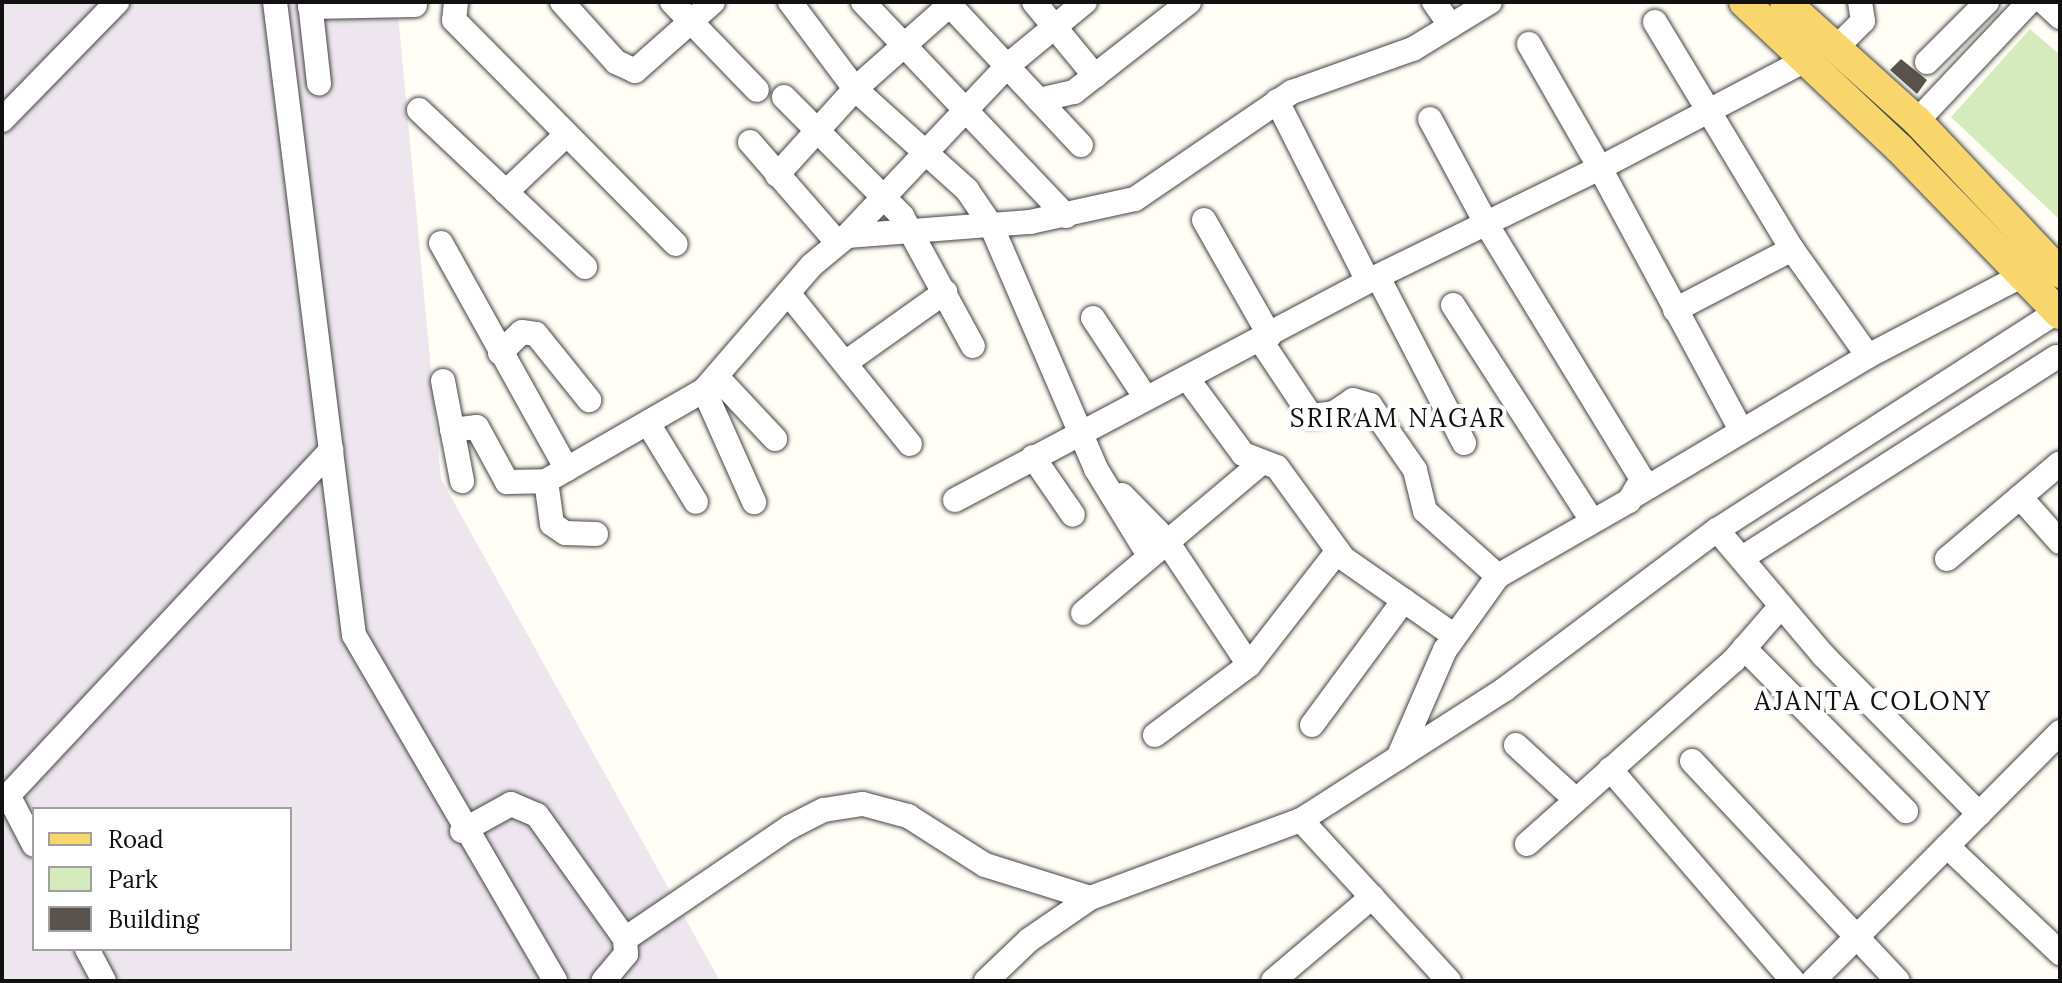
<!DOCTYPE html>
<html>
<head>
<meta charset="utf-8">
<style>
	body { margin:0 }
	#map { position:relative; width:2062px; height:983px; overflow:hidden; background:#fffdf5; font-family:Lora,serif }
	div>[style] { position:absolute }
	.industrial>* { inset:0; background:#eee6ef }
	.green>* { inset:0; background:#d5ebbd }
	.building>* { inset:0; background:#5a524d }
	.roads { filter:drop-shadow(0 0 2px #444) drop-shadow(0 0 2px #444) }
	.minor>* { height:24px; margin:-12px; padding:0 12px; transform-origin:12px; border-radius:12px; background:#fff }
	.major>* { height:30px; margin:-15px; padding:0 15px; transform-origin:15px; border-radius:15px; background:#f9d66b }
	span { translate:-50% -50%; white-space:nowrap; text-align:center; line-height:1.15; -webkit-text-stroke:8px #fff; paint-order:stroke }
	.neighbourhood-label { font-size:26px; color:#111; letter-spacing:2px }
	.frame { position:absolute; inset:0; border:4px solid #111; pointer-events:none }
	.legend { position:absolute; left:32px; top:807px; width:260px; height:144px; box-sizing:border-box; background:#fff; border:2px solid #a0a0a0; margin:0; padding:10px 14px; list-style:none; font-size:24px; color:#111 }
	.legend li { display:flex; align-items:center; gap:16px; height:40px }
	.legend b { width:40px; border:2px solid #a0a0a0 }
</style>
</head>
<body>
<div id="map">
	<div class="industrial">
		<i style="clip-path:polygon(evenodd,2px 2px,397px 2px,441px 479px,720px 981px,2px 981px,2px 2px,34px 809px,290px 809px,290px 949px,34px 949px,34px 809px)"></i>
	</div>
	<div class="green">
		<i style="clip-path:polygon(2030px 29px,2060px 55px,2060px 220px,1951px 117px)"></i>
	</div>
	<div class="building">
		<i style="clip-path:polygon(1901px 59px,1927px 80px,1917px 94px,1890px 70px)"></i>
	</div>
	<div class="roads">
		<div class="minor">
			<i style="left:275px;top:2px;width:638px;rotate:82.89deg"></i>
			<i style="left:354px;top:635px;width:400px;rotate:59.8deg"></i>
			<i style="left:310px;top:2px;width:82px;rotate:83.7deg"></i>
			<i style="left:456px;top:2px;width:18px;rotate:96deg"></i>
			<i style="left:454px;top:20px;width:315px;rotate:45.3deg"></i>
			<i style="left:562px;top:2px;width:81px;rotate:48deg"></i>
			<i style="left:616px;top:62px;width:21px;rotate:25deg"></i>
			<i style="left:635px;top:71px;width:104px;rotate:-41.5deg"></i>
			<i style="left:672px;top:2px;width:122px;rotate:46deg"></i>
			<i style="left:790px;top:2px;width:109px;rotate:53.2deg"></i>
			<i style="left:855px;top:89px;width:151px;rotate:42deg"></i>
			<i style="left:967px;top:190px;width:42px;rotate:55.6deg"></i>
			<i style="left:991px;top:225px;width:266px;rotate:66.7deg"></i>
			<i style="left:1096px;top:469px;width:100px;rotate:58.5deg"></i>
			<i style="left:863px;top:2px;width:295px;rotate:46.5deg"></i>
			<i style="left:947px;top:2px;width:196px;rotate:46.9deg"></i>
			<i style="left:1034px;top:2px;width:96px;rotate:50.5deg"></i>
			<i style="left:1434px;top:2px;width:29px;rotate:55deg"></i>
			<i style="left:2044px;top:2px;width:22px;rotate:43deg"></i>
			<i style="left:310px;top:7px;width:105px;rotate:-1.1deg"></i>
			<i style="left:1655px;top:22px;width:265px;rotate:58.9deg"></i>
			<i style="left:1792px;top:249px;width:131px;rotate:54.6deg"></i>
			<i style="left:1836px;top:48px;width:38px;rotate:-45deg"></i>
			<i style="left:1863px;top:21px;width:19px;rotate:-99deg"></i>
			<i style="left:1927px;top:62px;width:85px;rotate:-45deg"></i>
			<i style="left:784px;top:97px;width:168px;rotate:45.2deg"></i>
			<i style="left:902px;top:216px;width:148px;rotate:61.4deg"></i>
			<i style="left:1039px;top:100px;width:36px;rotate:-13deg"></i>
			<i style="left:1074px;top:92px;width:146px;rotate:-38deg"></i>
			<i style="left:1277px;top:101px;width:202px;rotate:63.2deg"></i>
			<i style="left:419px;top:110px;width:120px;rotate:43.3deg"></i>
			<i style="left:2px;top:120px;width:165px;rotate:-45.7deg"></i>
			<i style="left:1917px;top:121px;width:163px;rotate:-46.7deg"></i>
			<i style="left:566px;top:135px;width:83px;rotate:136.5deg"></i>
			<i style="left:506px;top:192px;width:109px;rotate:43.5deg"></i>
			<i style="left:750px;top:142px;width:133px;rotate:49deg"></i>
			<i style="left:777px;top:175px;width:116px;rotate:-47.8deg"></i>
			<i style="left:855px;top:89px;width:131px;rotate:-41.6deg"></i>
			<i style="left:1204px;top:220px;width:133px;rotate:60.4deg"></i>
			<i style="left:847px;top:236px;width:233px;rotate:-46.7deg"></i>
			<i style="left:1007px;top:66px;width:101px;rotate:-39.4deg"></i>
			<i style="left:441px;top:243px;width:259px;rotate:60.9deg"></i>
			<i style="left:1378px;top:277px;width:187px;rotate:62.6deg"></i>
			<i style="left:788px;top:293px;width:194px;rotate:51.1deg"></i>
			<i style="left:1453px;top:305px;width:257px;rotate:57.2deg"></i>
			<i style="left:1675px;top:310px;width:132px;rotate:-27.5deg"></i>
			<i style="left:1093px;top:318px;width:96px;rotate:56.5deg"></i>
			<i style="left:1261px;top:341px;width:90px;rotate:56.3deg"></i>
			<i style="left:1311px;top:416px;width:23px;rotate:-7deg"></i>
			<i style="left:1334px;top:413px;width:23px;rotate:-34deg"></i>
			<i style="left:1353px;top:400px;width:18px;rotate:16deg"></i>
			<i style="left:1370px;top:405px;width:79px;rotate:55.3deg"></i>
			<i style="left:1415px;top:470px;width:42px;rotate:76.3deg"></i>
			<i style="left:1425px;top:511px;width:98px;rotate:41.7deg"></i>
			<i style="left:500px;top:353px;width:30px;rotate:-44deg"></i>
			<i style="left:522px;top:332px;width:14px;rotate:8deg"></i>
			<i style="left:536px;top:334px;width:85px;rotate:51.2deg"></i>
			<i style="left:845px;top:363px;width:123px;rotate:-35.4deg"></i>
			<i style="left:717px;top:377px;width:85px;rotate:46.9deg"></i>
			<i style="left:1187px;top:378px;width:94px;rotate:53.6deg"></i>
			<i style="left:1243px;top:454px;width:36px;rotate:21deg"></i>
			<i style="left:1277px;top:467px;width:112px;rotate:54deg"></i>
			<i style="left:1343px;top:558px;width:136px;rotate:34.9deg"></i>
			<i style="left:443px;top:381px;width:102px;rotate:79.2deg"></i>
			<i style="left:704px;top:390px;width:123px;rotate:65.9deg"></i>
			<i style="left:649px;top:425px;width:90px;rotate:58.6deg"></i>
			<i style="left:452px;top:430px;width:25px;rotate:-7deg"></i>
			<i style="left:477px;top:427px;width:63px;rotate:61.4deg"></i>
			<i style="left:507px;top:482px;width:39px;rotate:-1deg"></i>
			<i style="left:1741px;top:430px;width:298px;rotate:-118.3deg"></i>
			<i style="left:1600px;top:168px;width:233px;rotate:-27.7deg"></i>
			<i style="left:1033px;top:457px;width:70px;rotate:55.4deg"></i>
			<i style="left:1122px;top:495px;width:63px;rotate:45.6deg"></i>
			<i style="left:1166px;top:540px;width:150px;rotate:56.4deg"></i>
			<i style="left:1635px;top:495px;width:271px;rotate:-30.8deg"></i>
			<i style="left:1868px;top:356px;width:175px;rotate:-27.6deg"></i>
			<i style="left:2020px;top:497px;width:60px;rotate:48.4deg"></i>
			<i style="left:955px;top:500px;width:467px;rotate:-27.9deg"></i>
			<i style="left:1368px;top:281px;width:258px;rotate:-26deg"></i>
			<i style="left:1600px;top:168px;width:143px;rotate:-119.8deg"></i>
			<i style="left:1717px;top:530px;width:164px;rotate:49.7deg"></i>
			<i style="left:1823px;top:655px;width:223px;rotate:45.5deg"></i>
			<i style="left:596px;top:534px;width:31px;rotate:-178deg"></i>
			<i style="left:565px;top:533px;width:16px;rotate:-145deg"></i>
			<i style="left:552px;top:524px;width:43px;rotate:-97.9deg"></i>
			<i style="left:546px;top:481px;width:182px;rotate:-29.9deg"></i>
			<i style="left:704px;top:390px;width:165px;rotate:-49.2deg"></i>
			<i style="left:812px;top:265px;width:45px;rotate:-39.6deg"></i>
			<i style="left:847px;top:236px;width:184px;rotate:-4.4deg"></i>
			<i style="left:1030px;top:222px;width:107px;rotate:-12.4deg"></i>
			<i style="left:1135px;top:199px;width:190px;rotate:-34.3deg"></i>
			<i style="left:1292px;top:92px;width:128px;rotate:-19.6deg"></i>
			<i style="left:1413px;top:49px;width:90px;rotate:-31.4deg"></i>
			<i style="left:1742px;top:558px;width:373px;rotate:-32.6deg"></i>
			<i style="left:1947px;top:559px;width:148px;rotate:-40.3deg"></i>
			<i style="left:1083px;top:613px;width:233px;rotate:-40.1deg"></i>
			<i style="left:1744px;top:648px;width:230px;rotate:45.2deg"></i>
			<i style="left:1312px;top:725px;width:155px;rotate:-53.6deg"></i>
			<i style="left:1155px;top:735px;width:117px;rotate:-36.7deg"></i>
			<i style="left:1249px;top:665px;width:143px;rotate:-52.1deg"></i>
			<i style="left:1516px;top:745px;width:81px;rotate:42.5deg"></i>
			<i style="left:1398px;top:758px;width:118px;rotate:-66.5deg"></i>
			<i style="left:1445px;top:650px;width:91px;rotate:-54.4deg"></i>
			<i style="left:1498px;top:576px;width:151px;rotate:-29.8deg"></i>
			<i style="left:1629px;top:501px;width:26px;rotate:-59deg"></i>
			<i style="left:1642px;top:479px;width:300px;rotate:-121.4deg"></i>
			<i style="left:1486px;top:223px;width:118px;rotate:-118.3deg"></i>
			<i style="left:1692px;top:761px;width:301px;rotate:46.9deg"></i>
			<i style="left:1610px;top:769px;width:280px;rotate:49.2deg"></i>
			<i style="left:8px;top:795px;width:56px;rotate:62.5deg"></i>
			<i style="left:2px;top:802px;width:482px;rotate:-46.9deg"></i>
			<i style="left:1301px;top:820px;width:219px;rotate:47.4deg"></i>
			<i style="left:462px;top:831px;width:56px;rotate:-28.9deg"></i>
			<i style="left:511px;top:804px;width:28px;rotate:23deg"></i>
			<i style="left:537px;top:815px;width:152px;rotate:54.6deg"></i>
			<i style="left:625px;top:939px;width:15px;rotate:86deg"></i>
			<i style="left:626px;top:954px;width:35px;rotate:130deg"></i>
			<i style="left:1527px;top:844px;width:277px;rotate:-41.6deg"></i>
			<i style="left:1734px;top:660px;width:70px;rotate:-49deg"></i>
			<i style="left:1947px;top:846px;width:156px;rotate:43.4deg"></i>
			<i style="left:625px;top:939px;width:199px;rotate:-34.2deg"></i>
			<i style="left:790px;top:827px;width:38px;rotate:-27deg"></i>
			<i style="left:824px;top:810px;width:39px;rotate:-9deg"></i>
			<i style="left:863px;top:804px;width:47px;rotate:14.9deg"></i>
			<i style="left:908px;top:816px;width:91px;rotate:32.5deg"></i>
			<i style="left:985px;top:865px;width:110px;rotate:17.4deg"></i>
			<i style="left:87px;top:949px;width:36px;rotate:62deg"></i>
			<i style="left:986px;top:981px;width:59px;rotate:-43.6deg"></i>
			<i style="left:1029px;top:940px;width:74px;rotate:-34.5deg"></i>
			<i style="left:1090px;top:898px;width:225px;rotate:-20.3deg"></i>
			<i style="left:1301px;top:820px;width:242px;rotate:-32.7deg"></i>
			<i style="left:1505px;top:689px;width:265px;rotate:-36.9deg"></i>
			<i style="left:1717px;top:530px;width:407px;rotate:-32.7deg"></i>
			<i style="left:1273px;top:981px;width:130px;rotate:-40.3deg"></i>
			<i style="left:1813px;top:981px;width:351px;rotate:-45.2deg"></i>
		</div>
		<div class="major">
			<i style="left:1744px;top:2px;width:214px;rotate:43.3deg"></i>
			<i style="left:1900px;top:149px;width:230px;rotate:45.9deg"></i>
			<i style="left:1785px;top:2px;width:178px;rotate:42deg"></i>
			<i style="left:1917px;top:121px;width:209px;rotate:46.7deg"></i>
		</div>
	</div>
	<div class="neighbourhood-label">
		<span style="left:1398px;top:418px">SRIRAM NAGAR</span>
		<span style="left:1873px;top:701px">AJANTA COLONY</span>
	</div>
	<div class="frame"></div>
	<ul class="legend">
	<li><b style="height:10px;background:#f9d66b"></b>Road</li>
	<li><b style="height:22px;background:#d5ebbd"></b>Park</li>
	<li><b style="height:22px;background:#5a524d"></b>Building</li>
	</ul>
</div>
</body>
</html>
